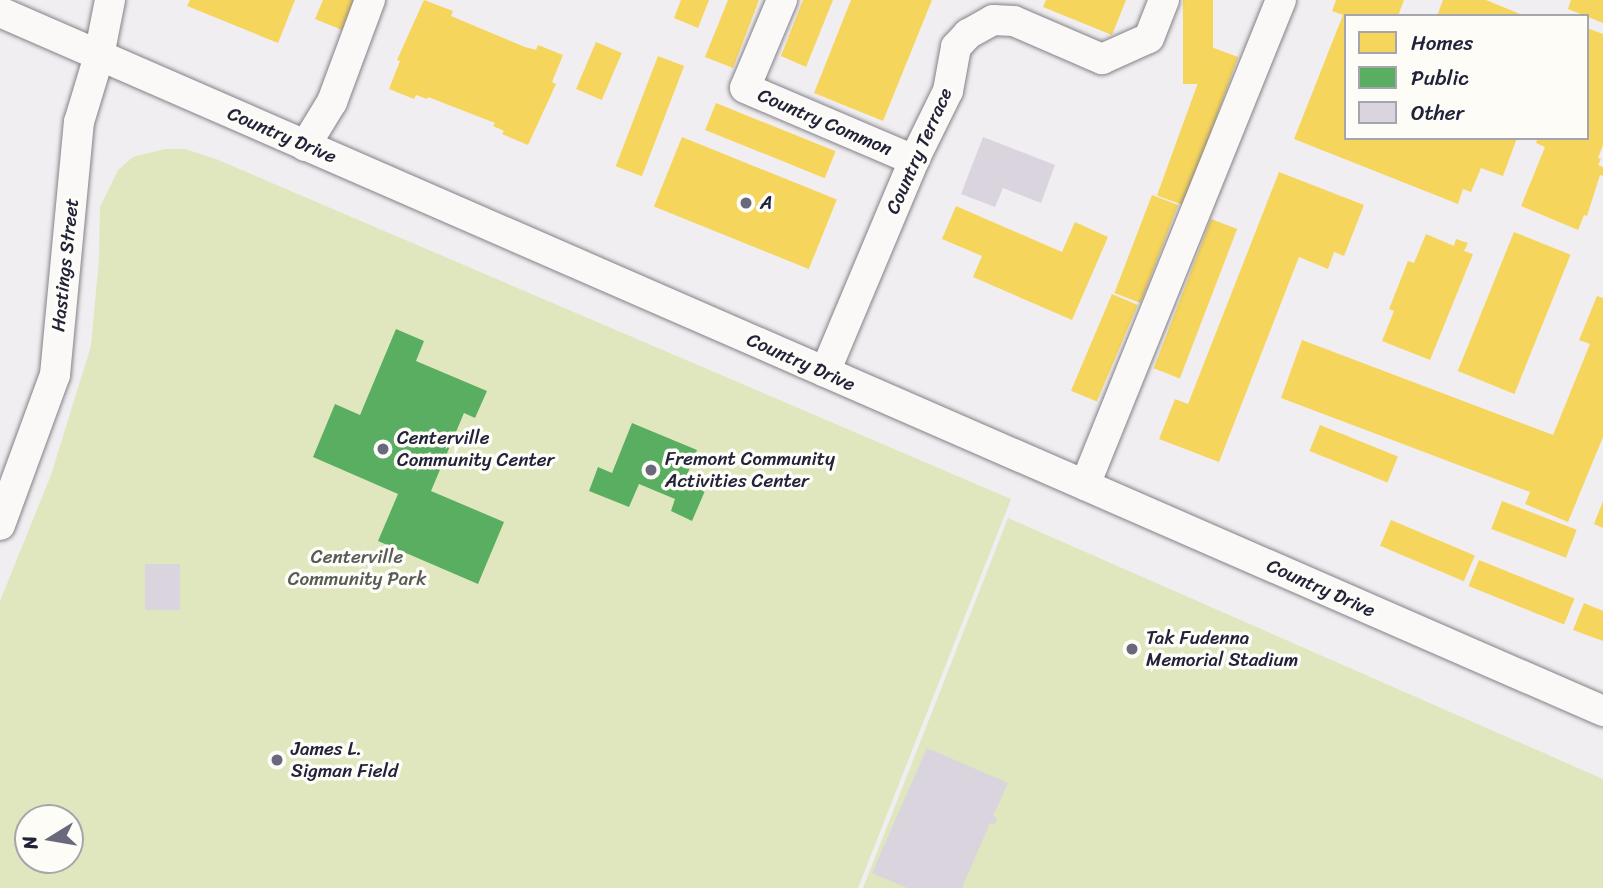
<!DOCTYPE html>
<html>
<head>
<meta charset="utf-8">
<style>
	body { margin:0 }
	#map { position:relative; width:1603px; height:888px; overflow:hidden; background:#f1eef1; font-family:Sriracha,sans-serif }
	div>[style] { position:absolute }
	.green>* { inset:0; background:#e0e7be }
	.homes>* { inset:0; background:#f6d55c; transform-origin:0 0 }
	.public>* { inset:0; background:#5aae61 }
	.building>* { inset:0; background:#dad4de; transform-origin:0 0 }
	.roads { filter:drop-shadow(0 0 2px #848288) drop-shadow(0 0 2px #848288) }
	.minor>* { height:30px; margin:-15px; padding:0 15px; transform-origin:15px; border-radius:15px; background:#faf9f8 }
	.dots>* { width:19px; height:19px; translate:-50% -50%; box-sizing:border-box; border:4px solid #fdfcf7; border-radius:50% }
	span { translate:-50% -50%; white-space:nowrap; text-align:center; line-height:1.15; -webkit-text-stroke:7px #fdfcf7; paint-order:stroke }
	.street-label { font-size:19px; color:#22223b }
	.poi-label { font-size:19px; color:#22223b }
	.left { translate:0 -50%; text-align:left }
	.park-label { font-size:19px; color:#575c56 }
	.legend { position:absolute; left:1344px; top:14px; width:245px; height:126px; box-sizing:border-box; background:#fdfcf7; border:2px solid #a5a5ac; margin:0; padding:9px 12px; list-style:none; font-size:21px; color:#22223b }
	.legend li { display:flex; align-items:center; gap:14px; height:35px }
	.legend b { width:35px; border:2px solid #a5a5ac }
	.north { position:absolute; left:14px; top:804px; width:70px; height:70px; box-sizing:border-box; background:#fdfcf7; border:2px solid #a5a5ac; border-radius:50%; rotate:259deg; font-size:19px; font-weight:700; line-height:28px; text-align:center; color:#22223b }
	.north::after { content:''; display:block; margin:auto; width:24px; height:32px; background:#6a697b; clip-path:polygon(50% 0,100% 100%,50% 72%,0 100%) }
</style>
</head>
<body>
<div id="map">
	<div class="green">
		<i style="clip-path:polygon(evenodd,165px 149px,185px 149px,216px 159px,1011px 499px,858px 888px,0 888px,0 601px,51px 475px,91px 346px,99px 258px,100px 207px,118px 170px,133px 157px,165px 149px,28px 818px,70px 818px,70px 860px,28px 860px,28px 818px)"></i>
		<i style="clip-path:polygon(1008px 518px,1603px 779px,1603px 888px,863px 888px)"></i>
	</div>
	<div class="homes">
		<i style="clip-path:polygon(190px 0,295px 0,278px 43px,187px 6px)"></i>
		<i style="clip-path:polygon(323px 0,354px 0,342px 30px,315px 19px)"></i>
		<i style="clip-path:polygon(424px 0,453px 11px,451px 16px,525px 47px,536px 50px,538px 45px,563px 55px,552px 82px,556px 84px,528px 145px,502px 134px,504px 131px,493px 126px,495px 123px,428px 97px,427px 99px,416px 95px,414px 99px,389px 89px,400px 61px,397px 60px)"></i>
		<i style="clip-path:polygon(681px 0,709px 0,698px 28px,674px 18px)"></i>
		<i style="clip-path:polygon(728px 0,759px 0,733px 68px,705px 57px)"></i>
		<i style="clip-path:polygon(803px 0,833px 0,806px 67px,781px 56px)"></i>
		<i style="clip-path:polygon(851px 0,932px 0,883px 121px,814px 93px)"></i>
		<i style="clip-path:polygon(1046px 0,1126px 0,1112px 35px,1043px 7px)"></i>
		<i style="left:1183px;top:0;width:30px;height:84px"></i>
		<i style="clip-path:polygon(1336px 0,1404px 0,1398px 16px,1346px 16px,1346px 138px,1517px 138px,1503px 176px,1481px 168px,1471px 192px,1463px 189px,1458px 204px,1294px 139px,1343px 15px,1332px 11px)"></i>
		<i style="clip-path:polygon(1443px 0,1486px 0,1525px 16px,1437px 16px)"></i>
		<i style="clip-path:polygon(1571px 0,1603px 0,1603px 23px,1568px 9px)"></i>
		<i style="clip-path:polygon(1587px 28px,1603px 34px,1603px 145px,1598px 158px,1601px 159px,1598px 165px,1603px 167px,1603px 176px,1600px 175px,1587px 216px,1584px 215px,1578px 230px,1521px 206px,1545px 147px,1536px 143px,1538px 138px,1587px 138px)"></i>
		<i style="left:596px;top:42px;width:28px;height:51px;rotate:23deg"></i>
		<i style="left:1211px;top:47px;width:29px;height:158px;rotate:20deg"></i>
		<i style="left:658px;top:56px;width:28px;height:118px;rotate:21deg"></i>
		<i style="left:716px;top:103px;width:129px;height:29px;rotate:22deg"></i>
		<i style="left:682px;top:137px;width:167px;height:75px;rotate:22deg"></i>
		<i style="clip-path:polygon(1279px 172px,1364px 205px,1344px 256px,1334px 252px,1328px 269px,1299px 257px,1219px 462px,1159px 439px,1175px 399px,1188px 404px)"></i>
		<i style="left:1152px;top:195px;width:28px;height:105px;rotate:21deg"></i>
		<i style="clip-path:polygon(956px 206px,1062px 252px,1075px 222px,1108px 237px,1072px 320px,973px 277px,982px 256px,942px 239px)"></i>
		<i style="left:1211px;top:219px;width:28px;height:160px;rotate:21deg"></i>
		<i style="left:1514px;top:232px;width:61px;height:150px;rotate:22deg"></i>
		<i style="clip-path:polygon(1426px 234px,1454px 246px,1456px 239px,1468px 243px,1464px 251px,1473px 254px,1430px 360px,1382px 341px,1394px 311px,1389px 309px,1408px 261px,1414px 263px)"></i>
		<i style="left:1112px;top:294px;width:28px;height:105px;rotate:23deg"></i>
		<i style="clip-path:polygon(1597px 296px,1603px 298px,1603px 437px,1568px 522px,1525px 504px,1530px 492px,1281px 398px,1302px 340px,1553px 435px,1590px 344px,1579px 340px)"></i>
		<i style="left:1320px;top:425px;width:84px;height:28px;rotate:22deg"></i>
		<i style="left:1502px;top:501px;width:80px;height:30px;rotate:21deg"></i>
		<i style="clip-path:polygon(1603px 501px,1603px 528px,1594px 524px)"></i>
		<i style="left:1391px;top:520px;width:91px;height:28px;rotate:23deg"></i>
		<i style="left:1479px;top:560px;width:103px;height:28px;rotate:22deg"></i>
		<i style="clip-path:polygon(1584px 603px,1603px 611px,1603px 641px,1573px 630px)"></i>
	</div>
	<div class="public">
		<i style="clip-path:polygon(396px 329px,424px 341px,416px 361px,487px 391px,475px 418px,464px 413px,431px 491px,504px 522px,478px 584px,378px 541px,398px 494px,313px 457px,335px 404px,360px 415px)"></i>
		<i style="clip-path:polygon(632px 423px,697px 450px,687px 475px,708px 484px,692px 521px,671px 511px,675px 499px,639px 484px,629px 507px,589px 491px,598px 467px,612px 473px)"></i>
	</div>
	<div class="building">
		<i style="clip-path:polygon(983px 137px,1055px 165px,1041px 203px,1003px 188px,995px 207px,961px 194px)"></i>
		<i style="left:145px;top:564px;width:35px;height:46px"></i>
		<i style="clip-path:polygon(927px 748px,1008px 783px,993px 816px,997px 818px,995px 824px,990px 823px,962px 888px,907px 888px,872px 873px)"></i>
	</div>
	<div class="roads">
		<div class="minor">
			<i style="left:782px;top:0;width:95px;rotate:112.8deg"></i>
			<i style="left:745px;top:88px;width:184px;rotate:23.1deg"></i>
			<i style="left:0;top:12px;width:1749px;rotate:23.56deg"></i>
			<i style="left:305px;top:146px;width:52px;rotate:-58.5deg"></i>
			<i style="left:332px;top:102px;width:109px;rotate:-69.6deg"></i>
			<i style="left:825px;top:372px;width:230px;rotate:-67.2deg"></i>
			<i style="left:914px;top:160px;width:77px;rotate:-63.8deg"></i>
			<i style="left:948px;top:91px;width:45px;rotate:-79.7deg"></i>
			<i style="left:956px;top:47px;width:18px;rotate:-47deg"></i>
			<i style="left:968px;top:34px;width:29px;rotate:-29deg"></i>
			<i style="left:993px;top:20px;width:21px;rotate:3deg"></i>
			<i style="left:1014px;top:21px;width:96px;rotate:23.4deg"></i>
			<i style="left:1102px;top:59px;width:51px;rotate:-24.1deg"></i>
			<i style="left:1149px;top:38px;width:41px;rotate:-68.5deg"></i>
			<i style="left:1085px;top:485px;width:523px;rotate:-68deg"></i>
			<i style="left:0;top:525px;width:160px;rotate:-69.9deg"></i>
			<i style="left:55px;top:375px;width:254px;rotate:-84.6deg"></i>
			<i style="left:79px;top:122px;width:69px;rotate:-73.1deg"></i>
			<i style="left:99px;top:56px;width:57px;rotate:-78.9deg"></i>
		</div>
	</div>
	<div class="dots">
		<i style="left:746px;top:203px;background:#6a697b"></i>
		<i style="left:383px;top:449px;background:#6a697b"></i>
		<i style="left:651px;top:470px;background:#6a697b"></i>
		<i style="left:1132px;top:649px;background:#6a697b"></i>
		<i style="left:277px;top:760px;background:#6a697b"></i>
	</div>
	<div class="street-label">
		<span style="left:825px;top:122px;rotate:23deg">Country Common</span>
		<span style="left:282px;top:135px;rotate:23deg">Country Drive</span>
		<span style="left:919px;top:151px;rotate:-66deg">Country Terrace</span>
		<span style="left:65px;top:265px;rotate:-84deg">Hastings Street</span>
		<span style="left:801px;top:362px;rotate:24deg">Country Drive</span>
		<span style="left:1321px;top:588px;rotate:24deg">Country Drive</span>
	</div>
	<div class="poi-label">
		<span class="left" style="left:760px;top:203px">A</span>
		<span class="left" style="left:397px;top:449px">Centerville<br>Community Center</span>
		<span class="left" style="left:665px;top:470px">Fremont Community<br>Activities Center</span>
		<span class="left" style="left:1146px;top:649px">Tak Fudenna<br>Memorial Stadium</span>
		<span class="left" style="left:291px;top:760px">James L.<br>Sigman Field</span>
	</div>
	<div class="park-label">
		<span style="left:357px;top:568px">Centerville<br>Community Park</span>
	</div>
	<ul class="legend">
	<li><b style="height:19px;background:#f6d55c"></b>Homes</li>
	<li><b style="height:19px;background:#5aae61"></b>Public</li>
	<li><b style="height:19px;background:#dad4de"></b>Other</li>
	</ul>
	<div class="north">N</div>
</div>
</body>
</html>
